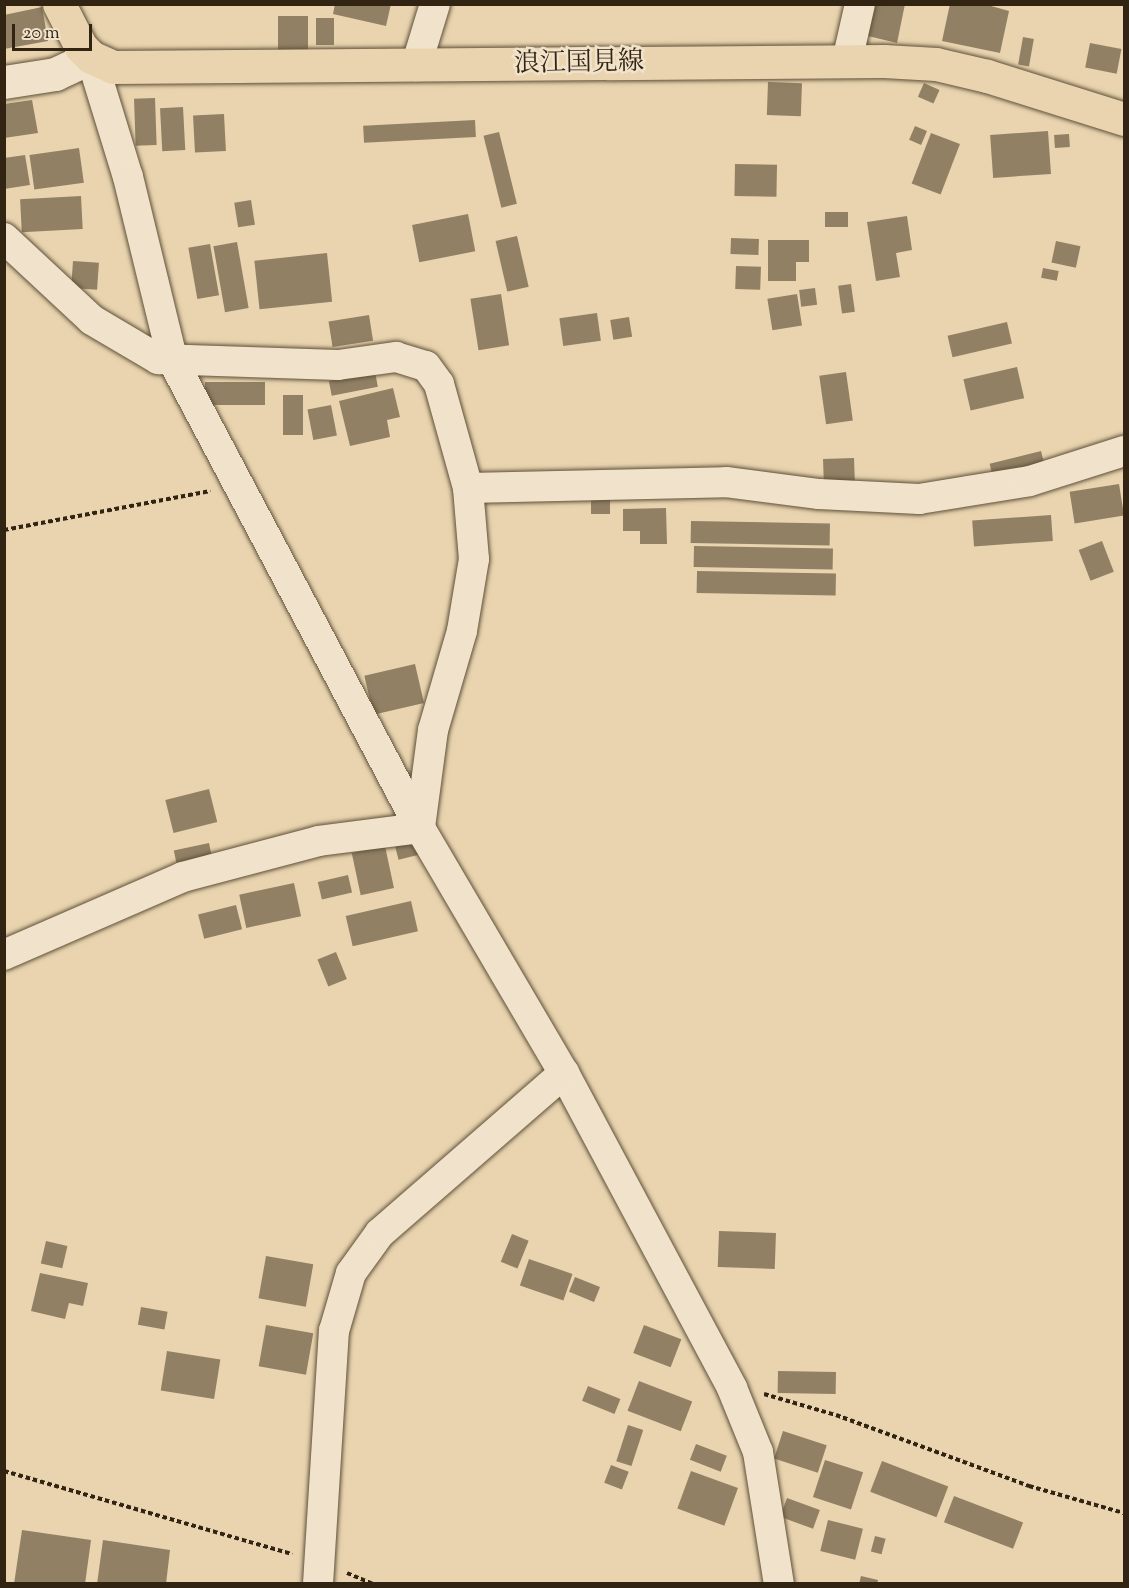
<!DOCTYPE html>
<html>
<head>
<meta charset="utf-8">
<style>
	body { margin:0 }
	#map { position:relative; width:1129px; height:1588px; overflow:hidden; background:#e9d4af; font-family:"Sorts Mill Goudy","Noto Serif JP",serif }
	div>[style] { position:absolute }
	.building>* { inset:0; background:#918064; transform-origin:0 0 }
	.path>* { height:4px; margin-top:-2px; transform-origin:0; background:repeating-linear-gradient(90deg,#312412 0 4.5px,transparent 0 7.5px) }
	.roads { filter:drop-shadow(0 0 2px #5f5039) drop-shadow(0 0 2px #5f5039) }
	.minor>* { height:30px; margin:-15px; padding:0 15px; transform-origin:15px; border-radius:15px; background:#f1e3cb }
	.secondary>* { height:33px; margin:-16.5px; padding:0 16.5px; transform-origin:16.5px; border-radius:16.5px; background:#f1e3cb }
	.primary>* { height:33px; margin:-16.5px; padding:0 16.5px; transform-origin:16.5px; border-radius:16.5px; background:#e9d4af }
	span { translate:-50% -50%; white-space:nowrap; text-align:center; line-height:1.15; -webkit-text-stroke:5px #f1e3cb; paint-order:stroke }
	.street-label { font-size:26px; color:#312412 }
	.frame { position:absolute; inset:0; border:6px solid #312412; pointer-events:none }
	.scale { position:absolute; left:12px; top:24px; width:80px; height:27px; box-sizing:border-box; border:3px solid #312412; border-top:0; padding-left:8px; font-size:18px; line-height:21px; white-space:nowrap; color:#312412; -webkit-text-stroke:4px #f1e3cb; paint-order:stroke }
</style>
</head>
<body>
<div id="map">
	<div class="building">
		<i style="clip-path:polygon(335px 4px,391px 4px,386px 26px,333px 14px)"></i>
		<i style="clip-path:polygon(874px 4px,905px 4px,897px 43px,868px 36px)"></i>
		<i style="clip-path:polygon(950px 4px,984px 4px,1009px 11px,1000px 53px,942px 41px)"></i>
		<i style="clip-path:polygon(42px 7px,48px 41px,4px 49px,4px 15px)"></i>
		<i style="left:278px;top:16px;width:30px;height:34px"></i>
		<i style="left:316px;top:18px;width:18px;height:27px"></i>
		<i style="left:1023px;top:37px;width:11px;height:28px;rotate:10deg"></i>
		<i style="left:1090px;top:43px;width:32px;height:25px;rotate:11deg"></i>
		<i style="left:768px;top:82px;width:34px;height:33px;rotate:2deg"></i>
		<i style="left:924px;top:83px;width:17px;height:15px;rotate:24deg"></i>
		<i style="left:155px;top:98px;width:47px;height:21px;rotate:88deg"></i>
		<i style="clip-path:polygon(32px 100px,38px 133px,4px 138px,4px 104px)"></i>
		<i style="left:183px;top:107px;width:43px;height:23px;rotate:87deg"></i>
		<i style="left:224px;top:114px;width:37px;height:31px;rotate:87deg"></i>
		<i style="left:475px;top:120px;width:17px;height:112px;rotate:87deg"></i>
		<i style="left:915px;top:126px;width:13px;height:15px;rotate:23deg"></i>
		<i style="left:1048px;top:131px;width:43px;height:58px;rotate:86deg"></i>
		<i style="left:499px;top:132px;width:74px;height:16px;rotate:76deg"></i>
		<i style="left:931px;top:133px;width:31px;height:54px;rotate:21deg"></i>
		<i style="left:1069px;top:134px;width:13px;height:15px;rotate:86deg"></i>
		<i style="left:79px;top:148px;width:35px;height:50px;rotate:82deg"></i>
		<i style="clip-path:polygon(25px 155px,30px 185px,4px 189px,4px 158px)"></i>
		<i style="left:735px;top:164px;width:42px;height:32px;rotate:1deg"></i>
		<i style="left:81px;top:196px;width:33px;height:61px;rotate:87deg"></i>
		<i style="left:251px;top:200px;width:25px;height:17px;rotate:81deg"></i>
		<i style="left:825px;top:212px;width:23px;height:15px"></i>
		<i style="left:468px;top:214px;width:38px;height:57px;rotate:79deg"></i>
		<i style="clip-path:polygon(907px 216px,912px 250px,896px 253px,900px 277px,876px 281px,867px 222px)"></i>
		<i style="left:517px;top:236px;width:52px;height:22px;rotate:77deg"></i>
		<i style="left:731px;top:238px;width:28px;height:16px;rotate:2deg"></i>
		<i style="clip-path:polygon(768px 240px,809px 240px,809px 262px,796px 262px,796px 281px,768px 281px)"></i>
		<i style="left:1056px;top:241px;width:25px;height:22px;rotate:12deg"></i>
		<i style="left:237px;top:242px;width:67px;height:24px;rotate:80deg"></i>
		<i style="left:210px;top:244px;width:52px;height:22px;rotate:80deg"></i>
		<i style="left:327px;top:253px;width:49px;height:73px;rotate:84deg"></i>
		<i style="left:73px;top:261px;width:26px;height:27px;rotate:4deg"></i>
		<i style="left:736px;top:266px;width:25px;height:23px;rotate:2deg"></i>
		<i style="left:1043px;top:268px;width:16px;height:10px;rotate:11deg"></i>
		<i style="left:851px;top:284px;width:28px;height:13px;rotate:82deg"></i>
		<i style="left:815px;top:288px;width:17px;height:16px;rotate:83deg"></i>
		<i style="left:501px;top:294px;width:52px;height:31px;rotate:81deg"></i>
		<i style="left:797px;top:294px;width:32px;height:30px;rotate:81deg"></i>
		<i style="left:597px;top:313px;width:28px;height:38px;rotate:82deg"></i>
		<i style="left:369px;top:315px;width:26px;height:41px;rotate:81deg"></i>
		<i style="left:629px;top:317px;width:20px;height:19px;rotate:81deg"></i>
		<i style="left:1007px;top:322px;width:22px;height:61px;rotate:77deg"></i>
		<i style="left:1017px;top:367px;width:32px;height:55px;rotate:77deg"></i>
		<i style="left:375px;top:372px;width:15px;height:47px;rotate:79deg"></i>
		<i style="left:846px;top:372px;width:49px;height:27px;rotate:82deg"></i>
		<i style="left:205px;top:382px;width:60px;height:23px"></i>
		<i style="clip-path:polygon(393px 388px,400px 417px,387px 420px,390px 437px,350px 446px,339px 401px)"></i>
		<i style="left:283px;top:395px;width:20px;height:40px"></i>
		<i style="left:331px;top:405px;width:31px;height:24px;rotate:79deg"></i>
		<i style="left:1041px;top:451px;width:21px;height:53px;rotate:76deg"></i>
		<i style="left:854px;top:458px;width:26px;height:31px;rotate:88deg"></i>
		<i style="left:1119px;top:484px;width:32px;height:50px;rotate:81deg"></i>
		<i style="left:610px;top:496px;width:18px;height:19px;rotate:90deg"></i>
		<i style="clip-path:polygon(666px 508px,667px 544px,640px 544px,640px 531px,623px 531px,623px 509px)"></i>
		<i style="left:1051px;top:515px;width:26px;height:79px;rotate:86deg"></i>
		<i style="left:691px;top:521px;width:139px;height:22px;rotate:1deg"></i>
		<i style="left:1102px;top:541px;width:33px;height:25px;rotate:69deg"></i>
		<i style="left:694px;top:546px;width:139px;height:21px;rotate:1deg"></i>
		<i style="left:697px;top:571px;width:139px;height:22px;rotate:1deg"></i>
		<i style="left:415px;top:664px;width:40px;height:52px;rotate:77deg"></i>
		<i style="left:209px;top:789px;width:34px;height:45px;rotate:76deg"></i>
		<i style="left:416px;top:839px;width:16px;height:22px;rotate:76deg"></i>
		<i style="left:209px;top:843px;width:19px;height:36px;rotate:78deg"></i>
		<i style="left:385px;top:846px;width:43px;height:34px;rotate:78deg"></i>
		<i style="left:348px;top:875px;width:18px;height:31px;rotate:77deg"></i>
		<i style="left:294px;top:883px;width:34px;height:56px;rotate:78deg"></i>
		<i style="left:411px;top:901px;width:31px;height:67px;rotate:77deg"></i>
		<i style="left:236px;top:905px;width:25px;height:39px;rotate:76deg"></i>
		<i style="left:336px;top:952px;width:29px;height:20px;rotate:68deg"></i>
		<i style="left:719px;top:1231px;width:57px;height:36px;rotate:2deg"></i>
		<i style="left:512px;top:1234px;width:18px;height:30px;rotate:22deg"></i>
		<i style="left:46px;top:1241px;width:22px;height:23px;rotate:13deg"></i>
		<i style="left:266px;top:1256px;width:48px;height:43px;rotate:10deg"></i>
		<i style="left:529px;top:1259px;width:46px;height:28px;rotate:19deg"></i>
		<i style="clip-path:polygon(40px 1273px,88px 1283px,83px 1306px,69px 1303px,65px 1319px,31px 1311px)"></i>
		<i style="left:575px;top:1277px;width:27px;height:16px;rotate:22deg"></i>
		<i style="left:141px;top:1307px;width:27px;height:18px;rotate:10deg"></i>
		<i style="left:266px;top:1325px;width:48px;height:42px;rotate:10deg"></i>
		<i style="left:644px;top:1325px;width:40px;height:30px;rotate:21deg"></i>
		<i style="left:167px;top:1351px;width:54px;height:40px;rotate:9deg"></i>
		<i style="left:778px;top:1371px;width:58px;height:22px;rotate:1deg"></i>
		<i style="left:639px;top:1381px;width:57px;height:32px;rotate:21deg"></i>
		<i style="left:588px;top:1386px;width:35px;height:16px;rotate:22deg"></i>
		<i style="left:628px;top:1425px;width:16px;height:38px;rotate:18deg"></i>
		<i style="left:783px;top:1431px;width:46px;height:29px;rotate:18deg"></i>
		<i style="left:696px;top:1444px;width:33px;height:17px;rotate:21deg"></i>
		<i style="left:825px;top:1460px;width:40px;height:39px;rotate:18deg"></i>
		<i style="left:882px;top:1461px;width:71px;height:33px;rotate:21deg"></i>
		<i style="left:611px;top:1465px;width:19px;height:19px;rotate:21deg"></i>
		<i style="left:691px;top:1471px;width:50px;height:40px;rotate:20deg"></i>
		<i style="left:954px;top:1496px;width:74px;height:28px;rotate:21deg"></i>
		<i style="left:787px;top:1498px;width:35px;height:20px;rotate:20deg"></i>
		<i style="left:828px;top:1520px;width:36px;height:32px;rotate:14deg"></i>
		<i style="clip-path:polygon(22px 1530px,91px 1540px,85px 1584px,14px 1584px)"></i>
		<i style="left:875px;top:1536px;width:11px;height:16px;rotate:15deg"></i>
		<i style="clip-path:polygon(103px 1540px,170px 1550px,166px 1584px,97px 1584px)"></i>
		<i style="clip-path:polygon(861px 1576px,878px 1580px,877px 1584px,859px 1584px)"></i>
	</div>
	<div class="path">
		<i style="left:4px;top:530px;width:210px;rotate:-10.7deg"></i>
		<i style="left:764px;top:1394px;width:75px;rotate:16.3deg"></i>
		<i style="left:836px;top:1415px;width:206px;rotate:20.2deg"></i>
		<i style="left:1029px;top:1486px;width:99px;rotate:15.9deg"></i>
		<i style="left:4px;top:1471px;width:300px;rotate:16.1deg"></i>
		<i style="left:347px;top:1573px;width:28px;rotate:23deg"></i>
	</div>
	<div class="roads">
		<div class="minor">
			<i style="left:91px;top:57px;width:126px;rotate:72.9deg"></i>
			<i style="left:128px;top:177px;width:189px;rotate:76.3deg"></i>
			<i style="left:173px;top:361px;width:528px;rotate:62.13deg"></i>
			<i style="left:420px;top:828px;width:284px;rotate:59.6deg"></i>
			<i style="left:564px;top:1073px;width:357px;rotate:61.9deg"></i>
			<i style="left:732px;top:1388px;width:69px;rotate:67.9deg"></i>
			<i style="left:758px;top:1452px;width:134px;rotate:81deg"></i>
			<i style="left:847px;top:61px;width:58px;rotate:-77.2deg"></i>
			<i style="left:416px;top:66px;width:65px;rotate:-73deg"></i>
			<i style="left:4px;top:238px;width:120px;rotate:43deg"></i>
			<i style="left:92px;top:320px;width:77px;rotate:30.6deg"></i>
			<i style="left:158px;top:359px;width:180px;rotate:1.9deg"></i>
			<i style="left:338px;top:365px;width:59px;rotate:-7.9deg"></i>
			<i style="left:396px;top:357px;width:31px;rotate:17deg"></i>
			<i style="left:426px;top:366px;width:22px;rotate:54deg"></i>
			<i style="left:439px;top:384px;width:108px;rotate:74.4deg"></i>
			<i style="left:468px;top:488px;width:71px;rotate:85.2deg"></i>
			<i style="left:474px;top:559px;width:73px;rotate:99.5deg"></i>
			<i style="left:462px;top:631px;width:103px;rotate:106.3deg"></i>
			<i style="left:433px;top:730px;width:99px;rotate:97.6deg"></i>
			<i style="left:420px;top:828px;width:102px;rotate:172.7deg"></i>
			<i style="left:319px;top:841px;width:141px;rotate:165.2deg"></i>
			<i style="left:183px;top:877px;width:195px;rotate:156.5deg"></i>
			<i style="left:468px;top:488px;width:258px;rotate:-1.3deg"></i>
			<i style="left:726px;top:482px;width:94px;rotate:7.4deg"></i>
			<i style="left:819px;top:494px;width:100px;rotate:2.9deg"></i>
			<i style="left:919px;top:499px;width:112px;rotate:-9.2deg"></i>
			<i style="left:1030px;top:481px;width:99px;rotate:-17.7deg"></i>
			<i style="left:318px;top:1584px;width:254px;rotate:-86.4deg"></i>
			<i style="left:334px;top:1331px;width:60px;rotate:-73.7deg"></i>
			<i style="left:351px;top:1273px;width:49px;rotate:-54.1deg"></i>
			<i style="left:380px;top:1233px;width:244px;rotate:-41deg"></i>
		</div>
		<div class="secondary">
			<i style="left:4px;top:82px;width:52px;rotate:-8.9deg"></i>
			<i style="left:55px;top:74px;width:40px;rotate:-25deg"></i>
		</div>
		<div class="primary">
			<i style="left:59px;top:4px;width:48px;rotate:62.9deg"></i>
			<i style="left:81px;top:47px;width:14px;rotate:45deg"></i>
			<i style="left:91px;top:57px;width:24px;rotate:24deg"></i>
			<i style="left:113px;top:67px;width:771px;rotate:-0.45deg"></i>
			<i style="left:884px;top:61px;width:52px;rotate:3.3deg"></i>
			<i style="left:936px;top:64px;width:52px;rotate:13.2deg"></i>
			<i style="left:987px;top:76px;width:144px;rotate:17.4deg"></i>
		</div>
	</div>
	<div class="street-label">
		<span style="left:579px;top:64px;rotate:-1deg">浪江国見線</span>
	</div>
	<div class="frame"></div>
	<div class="scale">20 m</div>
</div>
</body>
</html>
